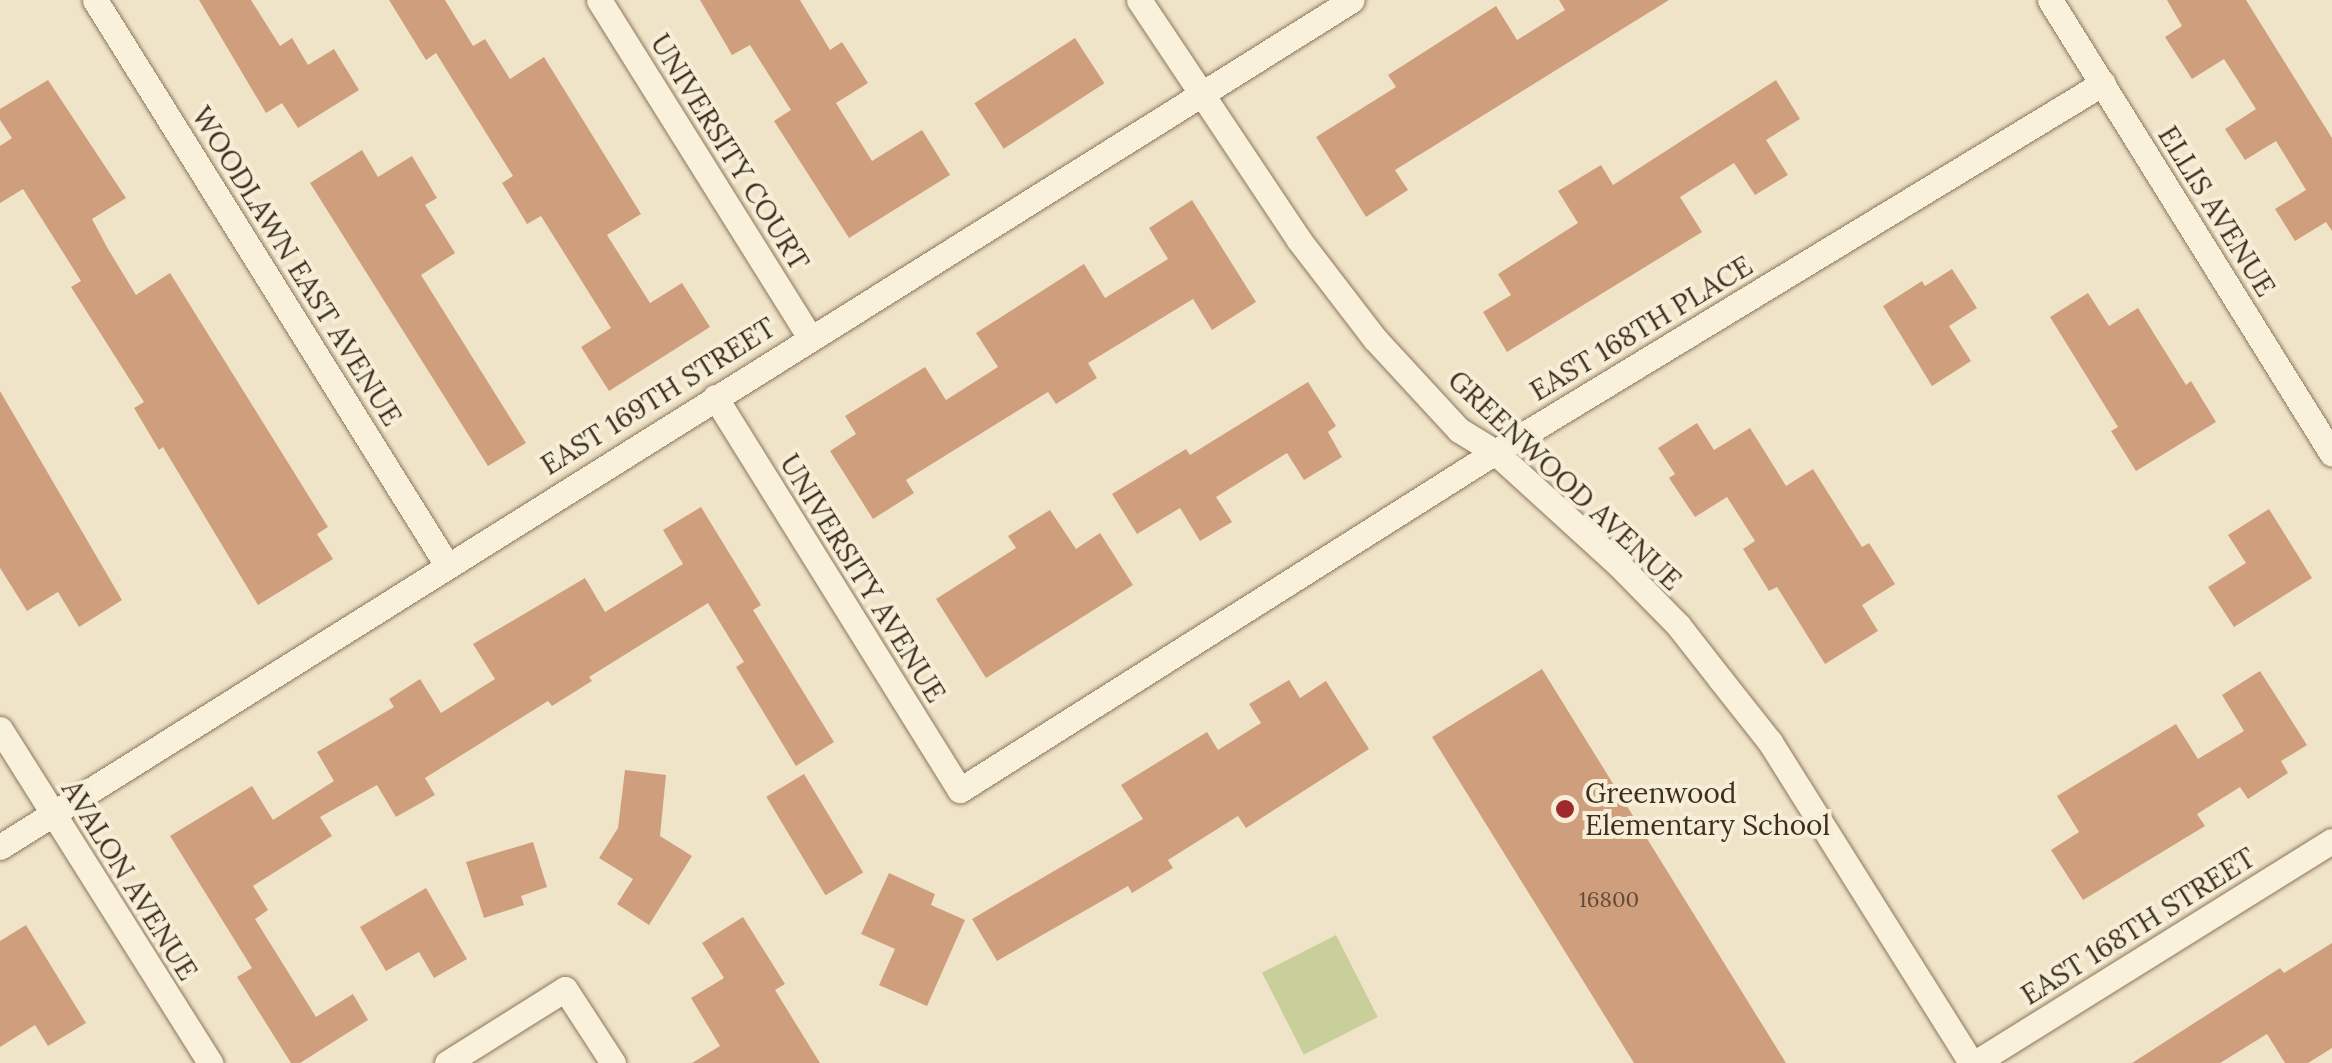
<!DOCTYPE html>
<html>
<head>
<meta charset="utf-8">
<style>
	body { margin:0 }
	#map { position:relative; width:2332px; height:1063px; overflow:hidden; background:#f0e4c8; font-family:Lora,serif }
	div>[style] { position:absolute }
	.green>* { inset:0; background:#c9cf9b; transform-origin:0 0 }
	.building>* { inset:0; background:#cf9f7d; transform-origin:0 0 }
	.roads { filter:drop-shadow(0 0 2px #8d765c) drop-shadow(0 0 2px #8d765c) }
	.street>* { height:25px; margin:-12.5px; padding:0 12.5px; transform-origin:12.5px; border-radius:12.5px; background:#faf1dc }
	.dots>* { width:28px; height:28px; translate:-50% -50%; box-sizing:border-box; border:5px solid #f7eed8; border-radius:50% }
	span { translate:-50% -50%; white-space:nowrap; text-align:center; line-height:1.15; -webkit-text-stroke:8px #f7eed8; paint-order:stroke }
	.number-label { font-size:22px; color:#624a37 }
	.number-label span { -webkit-text-stroke-width:0 }
	.street-label { font-size:28px; color:#3d2e20 }
	.poi-label { font-size:28px; color:#3d2e20 }
	.left { translate:0 -50%; text-align:left }
</style>
</head>
<body>
<div id="map">
	<div class="green">
		<i style="left:1336px;top:935px;width:92px;height:83px;rotate:63deg"></i>
	</div>
	<div class="building">
		<i style="clip-path:polygon(199px 0,251px 0,280px 46px,292px 38px,308px 65px,334px 49px,359px 90px,298px 128px,282px 103px,266px 113px)"></i>
		<i style="clip-path:polygon(389px 0,445px 0,473px 46px,485px 39px,510px 79px,544px 57px,641px 214px,607px 235px,650px 303px,682px 283px,710px 327px,609px 391px,581px 347px,611px 328px,541px 216px,527px 224px,502px 183px,513px 176px,436px 53px,426px 60px)"></i>
		<i style="clip-path:polygon(700px 0,800px 0,830px 50px,842px 42px,868px 83px,836px 103px,872px 161px,922px 130px,950px 175px,849px 238px,774px 121px,791px 110px,750px 45px,732px 55px)"></i>
		<i style="clip-path:polygon(1559px 0,1669px 0,1395px 170px,1408px 190px,1366px 217px,1316px 137px,1396px 87px,1388px 75px,1496px 6px,1517px 40px,1565px 10px)"></i>
		<i style="clip-path:polygon(2167px 0,2246px 0,2332px 138px,2332px 231px,2326px 222px,2295px 241px,2275px 209px,2306px 190px,2276px 141px,2245px 160px,2225px 129px,2256px 109px,2224px 59px,2192px 79px,2165px 37px,2182px 26px)"></i>
		<i style="left:1075px;top:38px;width:54px;height:120px;rotate:57deg"></i>
		<i style="clip-path:polygon(48px 80px,126px 198px,92px 219px,108px 249px,136px 295px,170px 273px,328px 527px,317px 534px,333px 559px,258px 605px,163px 447px,159px 450px,134px 408px,144px 402px,71px 287px,81px 281px,23px 189px,0 203px,0 146px,12px 138px,0 120px,0 109px)"></i>
		<i style="clip-path:polygon(1776px 80px,1800px 119px,1766px 140px,1788px 175px,1755px 195px,1734px 163px,1680px 197px,1702px 232px,1507px 352px,1483px 312px,1511px 295px,1498px 274px,1578px 223px,1558px 191px,1601px 165px,1613px 185px)"></i>
		<i style="clip-path:polygon(362px 150px,378px 177px,412px 156px,437px 198px,425px 205px,455px 253px,421px 275px,526px 443px,488px 466px,310px 183px)"></i>
		<i style="clip-path:polygon(1192px 200px,1256px 302px,1212px 330px,1193px 299px,1088px 363px,1097px 378px,1056px 404px,1048px 392px,906px 480px,914px 493px,873px 519px,830px 451px,856px 434px,845px 416px,925px 367px,946px 400px,998px 367px,976px 333px,1084px 264px,1105px 298px,1168px 259px,1149px 228px)"></i>
		<i style="clip-path:polygon(1952px 269px,1977px 308px,1949px 326px,1971px 361px,1932px 386px,1883px 306px,1922px 281px,1925px 286px)"></i>
		<i style="clip-path:polygon(2088px 293px,2109px 326px,2138px 308px,2186px 385px,2191px 381px,2216px 422px,2136px 471px,2111px 431px,2118px 427px,2050px 317px)"></i>
		<i style="clip-path:polygon(1308px 382px,1336px 426px,1328px 432px,1342px 457px,1304px 480px,1287px 453px,1216px 497px,1232px 522px,1200px 541px,1180px 508px,1137px 534px,1112px 494px,1186px 449px,1190px 455px)"></i>
		<i style="clip-path:polygon(0 391px,122px 600px,79px 627px,58px 592px,27px 611px,0 568px)"></i>
		<i style="clip-path:polygon(1697px 423px,1714px 450px,1750px 428px,1786px 486px,1813px 469px,1862px 547px,1869px 543px,1895px 584px,1862px 605px,1878px 631px,1825px 664px,1777px 587px,1769px 591px,1743px 549px,1755px 541px,1727px 497px,1695px 517px,1669px 478px,1675px 474px,1658px 448px)"></i>
		<i style="clip-path:polygon(701px 507px,761px 605px,753px 610px,834px 742px,796px 766px,736px 667px,744px 662px,708px 603px,589px 677px,592px 681px,552px 706px,548px 701px,425px 778px,435px 795px,396px 817px,377px 785px,320px 817px,332px 836px,253px 886px,268px 910px,255px 919px,316px 1017px,353px 994px,368px 1020px,300px 1063px,291px 1063px,237px 977px,252px 968px,170px 836px,252px 786px,273px 820px,334px 781px,317px 752px,394px 707px,389px 699px,420px 679px,441px 713px,495px 679px,473px 644px,585px 578px,605px 612px,683px 564px,663px 530px)"></i>
		<i style="clip-path:polygon(2269px 509px,2312px 578px,2234px 627px,2208px 587px,2246px 563px,2228px 535px)"></i>
		<i style="clip-path:polygon(1050px 510px,1076px 549px,1100px 533px,1133px 585px,986px 678px,936px 599px,1016px 548px,1008px 536px)"></i>
		<i style="clip-path:polygon(1542px 669px,1786px 1063px,1634px 1063px,1432px 737px)"></i>
		<i style="clip-path:polygon(2260px 671px,2307px 745px,2281px 761px,2288px 773px,2248px 799px,2240px 787px,2197px 814px,2205px 826px,2083px 900px,2051px 850px,2079px 832px,2057px 796px,2176px 724px,2198px 759px,2244px 731px,2222px 695px)"></i>
		<i style="clip-path:polygon(1289px 680px,1300px 698px,1326px 681px,1369px 749px,1246px 828px,1238px 816px,1168px 860px,1173px 868px,1132px 893px,1128px 886px,997px 961px,972px 919px,1143px 819px,1121px 785px,1207px 732px,1218px 750px,1261px 723px,1249px 704px)"></i>
		<i style="clip-path:polygon(625px 770px,666px 775px,660px 836px,692px 856px,649px 925px,617px 904px,633px 879px,599px 858px,618px 828px)"></i>
		<i style="left:804px;top:774px;width:115px;height:44px;rotate:59deg"></i>
		<i style="clip-path:polygon(533px 842px,547px 887px,521px 896px,524px 905px,484px 918px,466px 862px)"></i>
		<i style="clip-path:polygon(889px 873px,935px 894px,931px 905px,965px 920px,927px 1006px,879px 985px,895px 949px,861px 934px)"></i>
		<i style="clip-path:polygon(426px 888px,467px 959px,434px 978px,419px 952px,386px 971px,360px 927px)"></i>
		<i style="clip-path:polygon(743px 917px,785px 984px,775px 990px,820px 1063px,692px 1063px,720px 1046px,691px 998px,724px 978px,702px 943px)"></i>
		<i style="clip-path:polygon(26px 925px,86px 1023px,48px 1046px,35px 1025px,0 1047px,0 941px)"></i>
		<i style="clip-path:polygon(2332px 943px,2332px 1048px,2308px 1063px,2285px 1063px,2267px 1034px,2220px 1063px,2132px 1063px,2280px 968px,2284px 973px)"></i>
	</div>
	<div class="roads">
		<div class="street">
			<i style="left:95px;top:0;width:666px;rotate:58.08deg"></i>
			<i style="left:599px;top:0;width:396px;rotate:58deg"></i>
			<i style="left:1139px;top:0;width:288px;rotate:56.3deg"></i>
			<i style="left:1299px;top:240px;width:125px;rotate:52.5deg"></i>
			<i style="left:1375px;top:339px;width:124px;rotate:47.3deg"></i>
			<i style="left:1459px;top:430px;width:42px;rotate:31.4deg"></i>
			<i style="left:1495px;top:452px;width:166px;rotate:42.3deg"></i>
			<i style="left:1618px;top:564px;width:86px;rotate:45.5deg"></i>
			<i style="left:1678px;top:625px;width:70px;rotate:52deg"></i>
			<i style="left:1721px;top:680px;width:79px;rotate:51.7deg"></i>
			<i style="left:1770px;top:742px;width:379px;rotate:57.9deg"></i>
			<i style="left:2050px;top:0;width:534px;rotate:58.15deg"></i>
			<i style="left:715px;top:397px;width:463px;rotate:58.1deg"></i>
			<i style="left:960px;top:790px;width:633px;rotate:-32.28deg"></i>
			<i style="left:1495px;top:452px;width:711px;rotate:-31.25deg"></i>
			<i style="left:0;top:729px;width:395px;rotate:57.8deg"></i>
			<i style="left:0;top:847px;width:1595px;rotate:-32.07deg"></i>
			<i style="left:447px;top:1063px;width:139px;rotate:-32.1deg"></i>
			<i style="left:565px;top:989px;width:88px;rotate:57deg"></i>
			<i style="left:1975px;top:1063px;width:420px;rotate:-31.9deg"></i>
		</div>
	</div>
	<div class="dots">
		<i style="left:1565px;top:809px;background:#9e2a2b"></i>
	</div>
	<div class="number-label">
		<span style="left:1609px;top:900px">16800</span>
	</div>
	<div class="street-label">
		<span style="left:730px;top:152px;rotate:58deg">UNIVERSITY COURT</span>
		<span style="left:2217px;top:211px;rotate:58deg">ELLIS AVENUE</span>
		<span style="left:297px;top:266px;rotate:58deg">WOODLAWN EAST AVENUE</span>
		<span style="left:1641px;top:328px;rotate:-31deg">EAST 168TH PLACE</span>
		<span style="left:658px;top:396px;rotate:-32deg">EAST 169TH STREET</span>
		<span style="left:1565px;top:480px;rotate:43deg">GREENWOOD AVENUE</span>
		<span style="left:863px;top:578px;rotate:58deg">UNIVERSITY AVENUE</span>
		<span style="left:130px;top:880px;rotate:58deg">AVALON AVENUE</span>
		<span style="left:2138px;top:926px;rotate:-32deg">EAST 168TH STREET</span>
	</div>
	<div class="poi-label">
		<span class="left" style="left:1585px;top:809px">Greenwood<br>Elementary School</span>
	</div>
</div>
</body>
</html>
